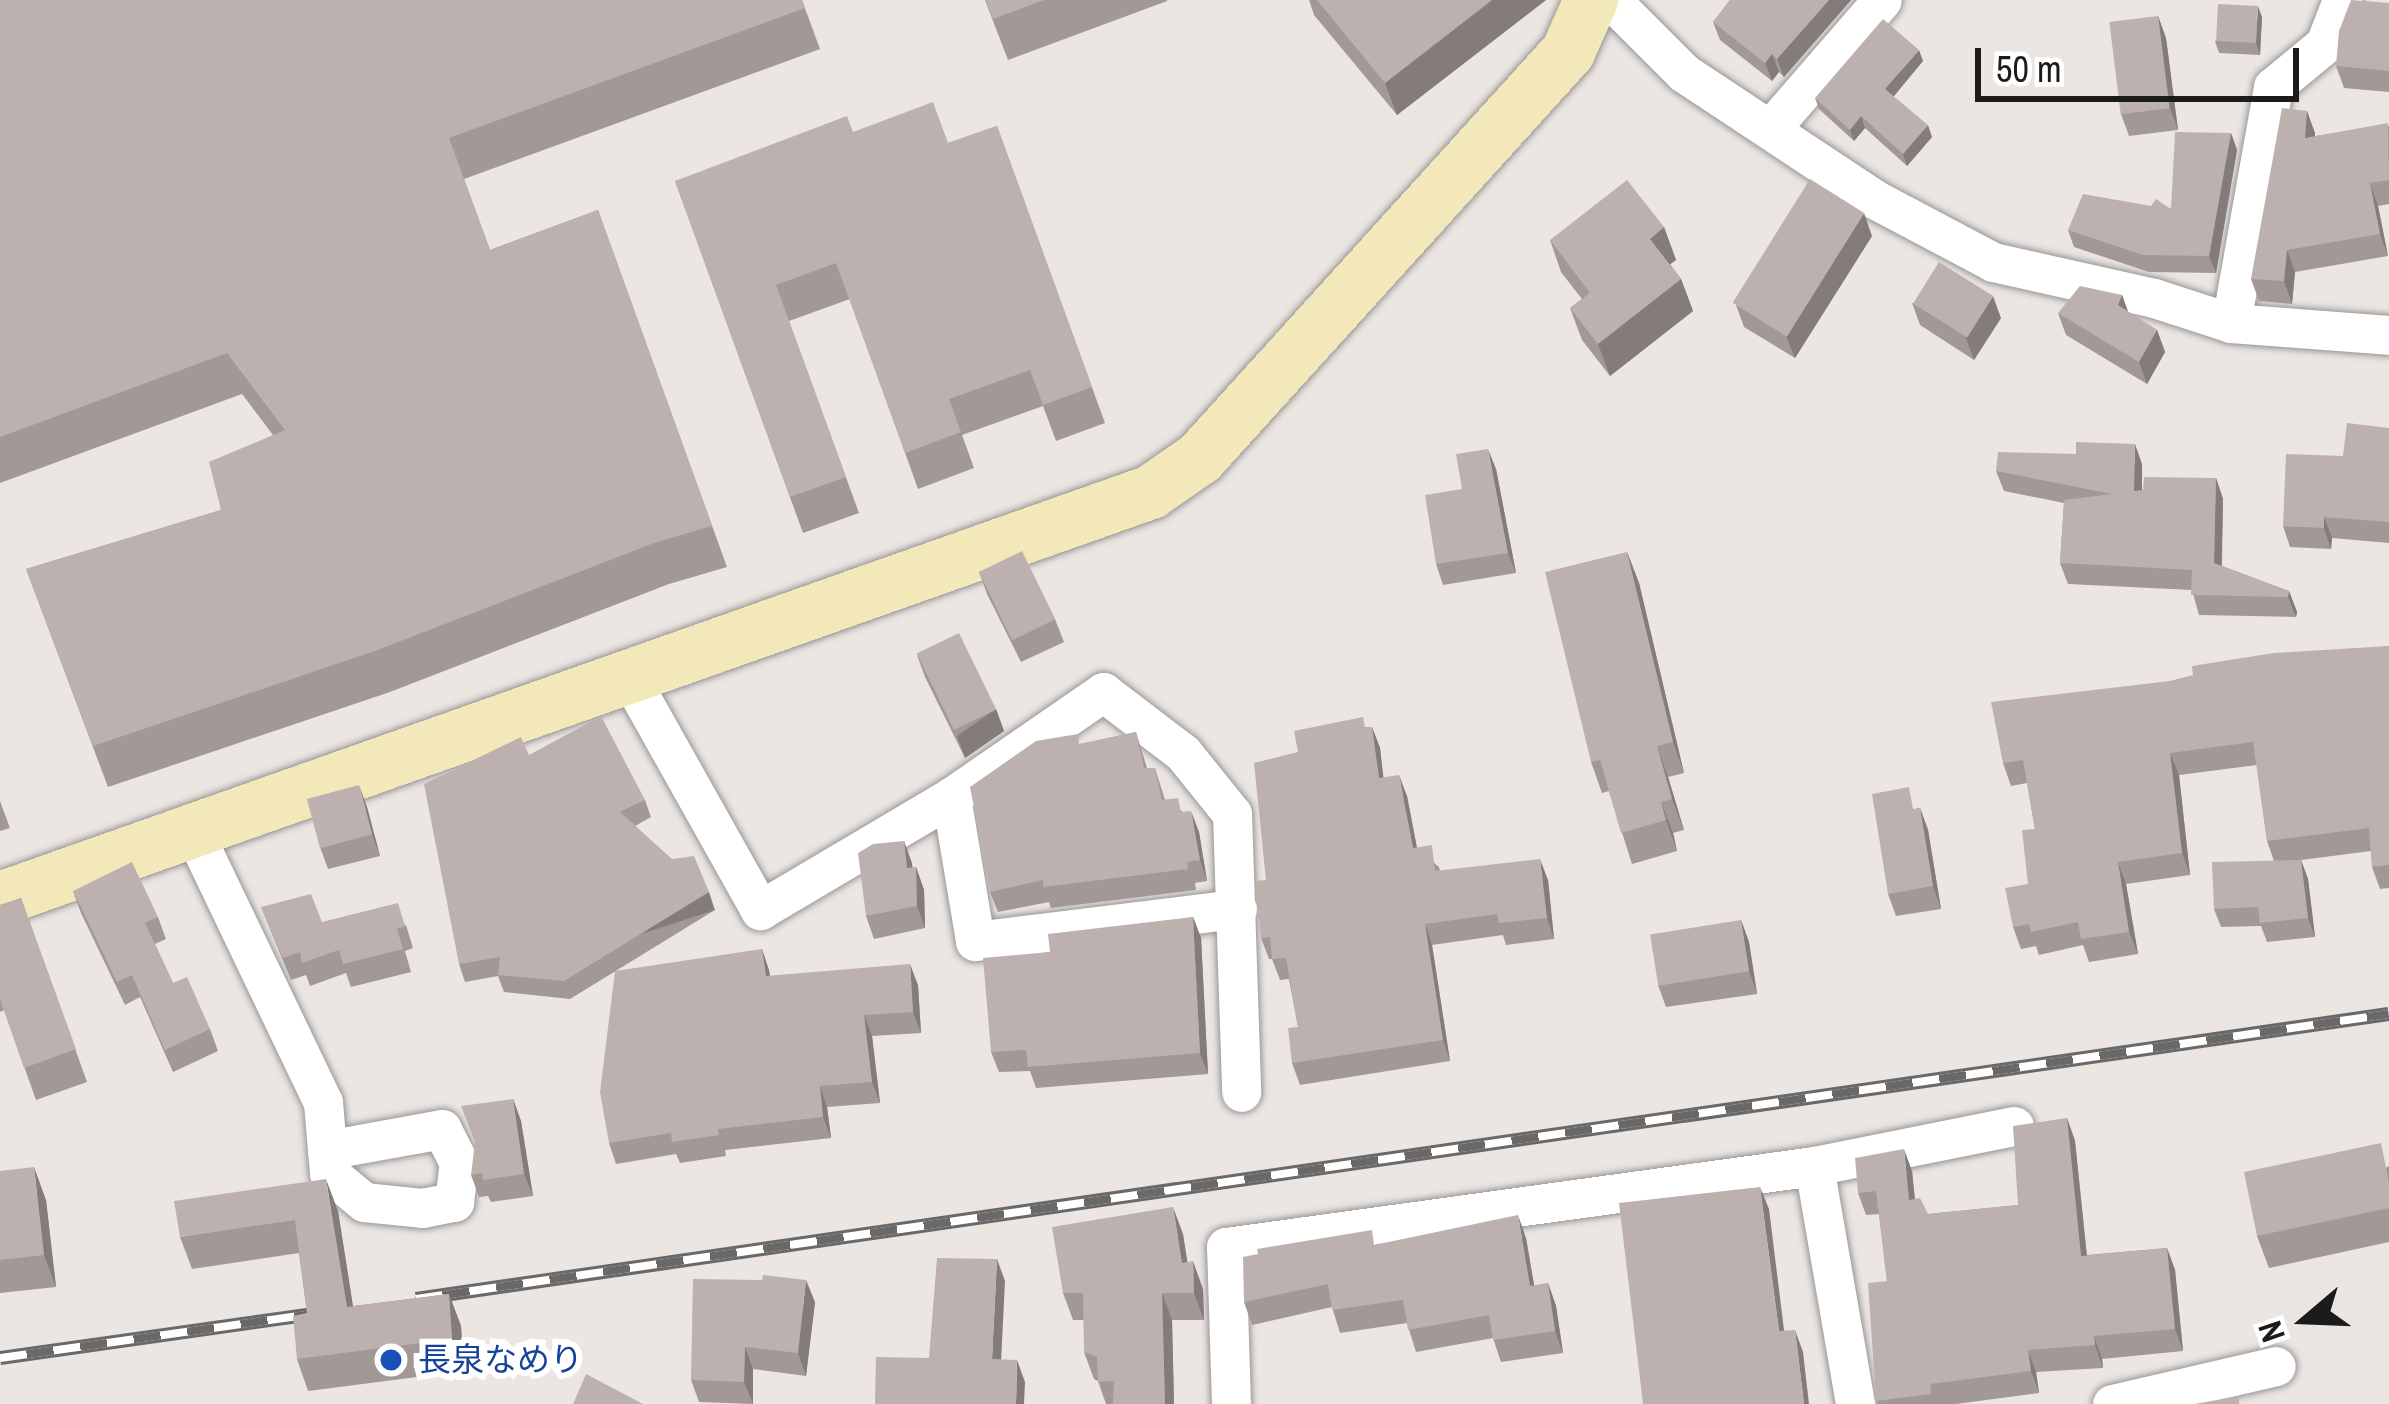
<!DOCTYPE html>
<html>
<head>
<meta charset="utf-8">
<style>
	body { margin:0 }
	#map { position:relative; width:2389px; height:1404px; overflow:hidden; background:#ece6e2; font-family:"Archivo Narrow","Noto Sans JP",sans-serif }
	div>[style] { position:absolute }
	.roads { filter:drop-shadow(0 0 3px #989898) drop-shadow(0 0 3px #989898) }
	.street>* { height:39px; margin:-19.5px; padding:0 19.5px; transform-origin:19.5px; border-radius:19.5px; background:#fff }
	.secondary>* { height:54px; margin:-27px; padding:0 27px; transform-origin:27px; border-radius:27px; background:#f2e8ba }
	.rail>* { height:14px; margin-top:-7px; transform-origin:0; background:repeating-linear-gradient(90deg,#fff 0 27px,#696969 0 54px); box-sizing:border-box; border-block:3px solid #696969 }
	.wall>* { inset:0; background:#a29896 }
	.shaded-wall>* { inset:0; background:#847c7a; transform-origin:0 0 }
	.building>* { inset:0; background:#bcb1af; transform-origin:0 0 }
	.dots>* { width:33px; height:33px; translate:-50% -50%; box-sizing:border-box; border:6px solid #fff; border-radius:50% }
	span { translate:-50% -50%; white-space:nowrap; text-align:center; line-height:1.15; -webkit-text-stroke:12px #fff; paint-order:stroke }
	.transit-label { font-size:33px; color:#164399 }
	.left { translate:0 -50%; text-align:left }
	.north { position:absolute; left:2245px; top:1260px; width:120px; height:120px; -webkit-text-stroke:9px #fff; paint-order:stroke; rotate:251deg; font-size:33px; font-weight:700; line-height:48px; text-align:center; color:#1b1b1b }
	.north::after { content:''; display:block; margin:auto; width:42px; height:54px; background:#1b1b1b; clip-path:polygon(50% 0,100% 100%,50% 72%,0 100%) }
	.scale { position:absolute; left:1975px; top:48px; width:324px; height:54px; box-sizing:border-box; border:6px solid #1b1b1b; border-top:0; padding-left:15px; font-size:36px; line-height:42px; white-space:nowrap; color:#1b1b1b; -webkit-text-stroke:9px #fff; paint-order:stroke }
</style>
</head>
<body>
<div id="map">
	<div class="roads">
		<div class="street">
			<i style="left:1611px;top:0;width:103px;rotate:45deg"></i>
			<i style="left:1684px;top:73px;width:230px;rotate:33.5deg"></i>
			<i style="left:1876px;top:200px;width:132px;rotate:27.9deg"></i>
			<i style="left:1993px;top:262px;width:165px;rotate:12.6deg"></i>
			<i style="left:2154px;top:298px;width:81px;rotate:18deg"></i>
			<i style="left:2231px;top:323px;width:158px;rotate:4.3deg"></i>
			<i style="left:1771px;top:128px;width:169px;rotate:-49.1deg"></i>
			<i style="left:2231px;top:323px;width:240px;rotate:-79.9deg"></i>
			<i style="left:2273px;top:87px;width:67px;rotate:-39.6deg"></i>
			<i style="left:2325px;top:44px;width:47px;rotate:-68.9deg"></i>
			<i style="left:627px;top:673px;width:272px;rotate:60.7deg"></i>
			<i style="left:760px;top:910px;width:222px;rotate:-30.6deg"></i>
			<i style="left:951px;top:797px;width:185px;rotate:-34.6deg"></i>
			<i style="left:1103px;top:692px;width:101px;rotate:37.3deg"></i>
			<i style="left:1183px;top:753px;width:78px;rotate:51.2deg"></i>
			<i style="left:1232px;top:814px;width:278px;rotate:88.1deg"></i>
			<i style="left:951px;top:797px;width:146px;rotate:80.5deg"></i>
			<i style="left:975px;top:941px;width:264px;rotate:-7deg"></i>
			<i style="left:193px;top:831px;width:301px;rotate:64.4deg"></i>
			<i style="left:323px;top:1102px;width:48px;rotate:85.2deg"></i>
			<i style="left:327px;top:1150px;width:23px;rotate:85deg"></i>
			<i style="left:329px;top:1173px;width:45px;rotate:39.6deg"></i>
			<i style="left:364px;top:1202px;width:58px;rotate:5.9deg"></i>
			<i style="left:422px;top:1208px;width:33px;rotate:-11deg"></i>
			<i style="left:454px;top:1202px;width:39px;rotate:-83deg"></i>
			<i style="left:459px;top:1163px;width:38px;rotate:-117deg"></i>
			<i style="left:442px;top:1129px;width:117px;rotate:169.7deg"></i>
			<i style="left:1814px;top:1166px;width:242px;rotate:80.2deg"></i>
			<i style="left:1231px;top:1404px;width:157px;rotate:-91.8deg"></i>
			<i style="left:1226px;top:1247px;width:594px;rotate:-7.84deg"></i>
			<i style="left:1814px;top:1166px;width:204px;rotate:-11.3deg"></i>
			<i style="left:2112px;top:1404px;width:168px;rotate:-13deg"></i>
		</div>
		<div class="secondary">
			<i style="left:0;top:899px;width:1221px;rotate:-19.47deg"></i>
			<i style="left:1151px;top:492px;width:60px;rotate:-34.8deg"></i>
			<i style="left:1200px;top:458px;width:548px;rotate:-47.81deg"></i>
			<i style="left:1568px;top:52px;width:57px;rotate:-66.1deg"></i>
		</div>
	</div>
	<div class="rail">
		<i style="left:416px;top:1299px;width:1993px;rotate:-8.22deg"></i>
		<i style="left:0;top:1358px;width:330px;rotate:-8deg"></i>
	</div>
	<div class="wall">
		<i style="clip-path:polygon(0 0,802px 0,820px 49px,464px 179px,490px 250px,598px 210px,727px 567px,669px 584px,390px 692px,108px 787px,26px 569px,221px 510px,273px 435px,242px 394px,0 483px)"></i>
		<i style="clip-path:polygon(985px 0,1167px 0,1167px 1px,1008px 60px)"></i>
		<i style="clip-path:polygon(1309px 0,1546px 0,1397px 115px,1314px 15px)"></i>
		<i style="clip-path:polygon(1730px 0,1851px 0,1784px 77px,1779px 72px,1772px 81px,1720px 40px,1713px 22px)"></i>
		<i style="clip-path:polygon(2389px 3px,2389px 92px,2344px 88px,2336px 66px)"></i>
		<i style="clip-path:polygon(2158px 16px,2166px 38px,2178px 130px,2129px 136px,2121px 114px)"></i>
		<i style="clip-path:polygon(2262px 17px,2260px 55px,2219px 53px,2215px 41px)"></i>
		<i style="clip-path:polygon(1923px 61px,1893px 96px,1932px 137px,1907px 166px,1865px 128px,1854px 141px,1819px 109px,1815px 98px)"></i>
		<i style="clip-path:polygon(2307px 111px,2315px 136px,2389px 126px,2389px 204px,2378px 206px,2388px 256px,2295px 272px,2292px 304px,2259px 301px,2251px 279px)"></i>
		<i style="clip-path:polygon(997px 126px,1105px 423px,1056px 441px,1043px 406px,962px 435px,974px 468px,918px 489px,850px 299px,789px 321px,859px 513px,803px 533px,675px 181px,853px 132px,948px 143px)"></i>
		<i style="clip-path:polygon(2231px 133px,2237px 150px,2216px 273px,2149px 272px,2074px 247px,2068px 230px,2171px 209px)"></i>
		<i style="clip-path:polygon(1664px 227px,1676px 260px,1670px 264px,1681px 279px,1693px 311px,1610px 376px,1582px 340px,1570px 308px,1582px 299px,1561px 272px,1550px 240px)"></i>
		<i style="clip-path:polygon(1872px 236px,1795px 358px,1744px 327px,1736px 305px)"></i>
		<i style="clip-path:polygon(2122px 295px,2128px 312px,2157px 330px,2165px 352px,2147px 384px,2066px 335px,2058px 313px)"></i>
		<i style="clip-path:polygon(1912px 303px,2001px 318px,1974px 360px,1920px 325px)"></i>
		<i style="clip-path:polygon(2389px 428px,2389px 543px,2332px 538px,2331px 549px,2290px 547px,2283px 526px,2343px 456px)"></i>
		<i style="clip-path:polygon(2142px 464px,2142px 490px,2216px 478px,2223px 499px,2222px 566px,2289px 591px,2297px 612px,2296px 617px,2199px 615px,2192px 590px,2068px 584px,2060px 563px,2064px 503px,2004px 491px,1996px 471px)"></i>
		<i style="clip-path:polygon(1496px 469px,1516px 573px,1443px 585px,1436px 564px,1462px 489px)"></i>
		<i style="clip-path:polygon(1627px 552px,1639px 583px,1684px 773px,1668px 777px,1684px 830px,1673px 833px,1677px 851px,1632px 864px,1609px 791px,1602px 793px,1591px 762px)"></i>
		<i style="clip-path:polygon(979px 572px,1055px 619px,1064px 642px,1021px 662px,987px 594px)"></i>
		<i style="clip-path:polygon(2389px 646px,2389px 888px,2380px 889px,2372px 867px,2371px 851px,2301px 860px,2308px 879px,2315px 937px,2267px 942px,2261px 926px,2221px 927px,2214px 909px,2274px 861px,2267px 841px,2257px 765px,2179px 775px,2190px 875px,2126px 884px,2138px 954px,2089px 962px,2083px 945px,2039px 955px,2036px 946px,2021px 949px,2013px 927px,2028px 884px,2035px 829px,2027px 783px,2011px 786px,2003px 763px,2170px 681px)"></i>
		<i style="clip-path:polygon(917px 655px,996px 709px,1004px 731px,965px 758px,925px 677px)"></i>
		<i style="clip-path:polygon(1367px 727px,1372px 727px,1380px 748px,1383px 777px,1407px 796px,1417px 848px,1439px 867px,1440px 871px,1548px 880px,1554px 939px,1506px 945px,1503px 935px,1432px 945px,1450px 1061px,1300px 1085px,1292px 1063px,1298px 1027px,1289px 979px,1280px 980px,1272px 959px,1269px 959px,1261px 938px,1266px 880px,1298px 752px)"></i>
		<i style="clip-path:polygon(1136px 732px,1147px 768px,1155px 768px,1165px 800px,1183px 812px,1199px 832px,1207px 881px,1195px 883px,1196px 890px,1051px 908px,1049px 902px,998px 912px,990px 892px,1081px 744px)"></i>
		<i style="clip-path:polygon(529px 755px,645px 800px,651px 817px,635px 826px,715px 910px,570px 999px,504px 992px,498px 976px,465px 982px,459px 964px)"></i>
		<i style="clip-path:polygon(0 801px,10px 828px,0 831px)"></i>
		<i style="clip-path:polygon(367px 807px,380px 856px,328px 869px,320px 847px)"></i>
		<i style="clip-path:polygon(1917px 808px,1920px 808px,1928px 830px,1941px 909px,1896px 916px,1888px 894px)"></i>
		<i style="clip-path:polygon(904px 841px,912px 868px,916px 867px,924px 890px,925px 928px,874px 939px,866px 916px)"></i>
		<i style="clip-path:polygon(73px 891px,158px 917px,166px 939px,155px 944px,173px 983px,210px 1029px,218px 1051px,173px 1072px,140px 997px,125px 1005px,81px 913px)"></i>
		<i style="clip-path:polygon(21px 898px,87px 1082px,36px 1100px,4px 1010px,0 1012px,0 905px)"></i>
		<i style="clip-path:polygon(261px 907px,322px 922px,406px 925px,413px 948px,405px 951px,411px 972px,351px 987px,346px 973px,310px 986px,306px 975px,291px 980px)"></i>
		<i style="clip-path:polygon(1193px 917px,1201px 938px,1208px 1074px,1036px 1088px,1030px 1071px,999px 1072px,991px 1052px,1050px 952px)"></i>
		<i style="clip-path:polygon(1741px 920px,1749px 942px,1757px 994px,1666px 1007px,1658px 985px)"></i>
		<i style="clip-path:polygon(762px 949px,770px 976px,918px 985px,921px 1033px,872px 1036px,880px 1103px,827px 1107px,831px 1138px,725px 1150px,726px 1156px,680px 1163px,676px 1154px,616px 1164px,609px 1143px)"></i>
		<i style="clip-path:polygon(513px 1099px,521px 1121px,533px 1196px,491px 1202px,488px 1196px,479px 1197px,471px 1175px)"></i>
		<i style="clip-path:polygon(2067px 1118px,2075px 1141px,2087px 1255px,2167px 1248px,2175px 1270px,2183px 1351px,2102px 1359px,2103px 1368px,2036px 1372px,2039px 1393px,1956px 1404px,1877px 1404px,1887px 1281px,1879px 1214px,1866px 1215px,1858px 1193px,1912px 1171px,1915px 1199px,1928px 1214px,2018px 1205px)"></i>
		<i style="clip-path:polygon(2389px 1166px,2389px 1242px,2269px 1268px,2257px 1236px)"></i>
		<i style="clip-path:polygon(0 1171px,46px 1200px,56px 1287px,0 1293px)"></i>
		<i style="clip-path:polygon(338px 1211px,353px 1306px,449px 1294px,461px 1326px,464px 1371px,308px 1391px,297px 1359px,307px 1313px,299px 1253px,192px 1269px,180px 1237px)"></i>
		<i style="clip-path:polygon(1183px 1234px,1187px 1262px,1203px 1289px,1204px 1320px,1172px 1320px,1174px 1404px,1106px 1404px,1098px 1381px,1094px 1379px,1084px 1352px,1084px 1320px,1073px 1320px,1063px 1293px)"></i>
		<i style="clip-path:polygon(1526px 1238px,1534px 1286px,1548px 1283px,1556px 1306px,1563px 1353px,1501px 1362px,1493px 1338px,1416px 1352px,1407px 1323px,1340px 1333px,1332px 1307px,1252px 1325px,1244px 1302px,1377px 1244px)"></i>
		<i style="clip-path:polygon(815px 1302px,806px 1376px,753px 1369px,753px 1404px,699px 1402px,691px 1380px)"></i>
	</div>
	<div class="shaded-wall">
		<i style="clip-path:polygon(1492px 0,1546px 0,1397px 115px,1385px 83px)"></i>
		<i style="clip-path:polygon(1829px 0,1851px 0,1784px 77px,1777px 59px)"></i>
		<i style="clip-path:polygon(2258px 6px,2262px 17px,2260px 55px,2256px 43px)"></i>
		<i style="clip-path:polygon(2158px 16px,2166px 38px,2178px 130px,2170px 108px)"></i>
		<i style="clip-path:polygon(1919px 50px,1923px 61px,1890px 101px,1885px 89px)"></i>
		<i style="clip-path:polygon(1772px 54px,1779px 72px,1772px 81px,1765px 63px)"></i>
		<i style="clip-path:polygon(2307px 111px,2315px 133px,2313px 160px,2305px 138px)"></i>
		<i style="clip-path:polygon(1861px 116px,1865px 128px,1854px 141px,1850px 130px)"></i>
		<i style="clip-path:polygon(1928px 125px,1932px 137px,1907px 166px,1903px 154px)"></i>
		<i style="clip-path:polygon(2231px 133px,2237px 150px,2216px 273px,2209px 256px)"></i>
		<i style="clip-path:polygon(2370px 183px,2378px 206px,2388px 256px,2380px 234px)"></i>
		<i style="clip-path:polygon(1864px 213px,1872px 236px,1795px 358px,1786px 336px)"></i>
		<i style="clip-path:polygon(1664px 227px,1676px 260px,1661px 271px,1650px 239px)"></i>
		<i style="clip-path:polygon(2287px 250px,2295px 272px,2292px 304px,2284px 281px)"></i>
		<i style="clip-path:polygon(1681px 279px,1693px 311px,1610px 376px,1598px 344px)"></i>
		<i style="clip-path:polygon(2122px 295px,2130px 317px,2118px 305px)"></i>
		<i style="clip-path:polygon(1993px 296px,2001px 318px,1974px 360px,1966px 338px)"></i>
		<i style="clip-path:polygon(2157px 330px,2165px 352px,2147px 384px,2139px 362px)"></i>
		<i style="clip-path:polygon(2135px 444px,2142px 464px,2142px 511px,2134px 491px)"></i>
		<i style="clip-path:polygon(1488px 449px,1496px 469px,1516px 573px,1508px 553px)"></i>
		<i style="clip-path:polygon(2216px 478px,2223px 499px,2221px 584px,2214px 563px)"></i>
		<i style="clip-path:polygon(2324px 517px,2332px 538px,2331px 549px,2324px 528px)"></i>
		<i style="clip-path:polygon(1627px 552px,1639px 583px,1684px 773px,1673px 742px)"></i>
		<i style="clip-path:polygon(2289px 591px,2297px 612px,2296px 617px,2288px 597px)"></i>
		<i style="clip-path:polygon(996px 709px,1004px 731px,965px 758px,957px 736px)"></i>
		<i style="clip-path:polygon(1372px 727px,1380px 748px,1386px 799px,1379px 778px)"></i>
		<i style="clip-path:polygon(1657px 746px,1668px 777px,1684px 830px,1672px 799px)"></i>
		<i style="clip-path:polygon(2170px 753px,2179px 775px,2190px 875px,2182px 853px)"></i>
		<i style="clip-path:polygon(1399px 775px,1407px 796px,1421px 869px,1413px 848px)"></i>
		<i style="clip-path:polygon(359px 785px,367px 807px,380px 856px,372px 834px)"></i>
		<i style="clip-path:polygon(1661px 802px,1673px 833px,1677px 851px,1666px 820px)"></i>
		<i style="clip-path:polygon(1920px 808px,1928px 830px,1941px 909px,1933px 886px)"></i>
		<i style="clip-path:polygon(1191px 811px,1199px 832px,1207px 881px,1200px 860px)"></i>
		<i style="clip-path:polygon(904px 841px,912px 863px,915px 891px,907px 868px)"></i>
		<i style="clip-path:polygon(1540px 859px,1548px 880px,1554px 939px,1547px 918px)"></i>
		<i style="clip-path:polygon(2301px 860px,2308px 879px,2315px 937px,2308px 918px)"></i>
		<i style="clip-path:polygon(2118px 862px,2126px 884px,2138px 954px,2129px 932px)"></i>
		<i style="clip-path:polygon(916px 867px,924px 890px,925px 928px,917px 906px)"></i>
		<i style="left:709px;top:892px;width:19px;height:170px;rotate:72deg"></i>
		<i style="clip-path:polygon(1193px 917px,1201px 938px,1208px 1074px,1200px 1053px)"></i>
		<i style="clip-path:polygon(1741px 920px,1749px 942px,1757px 994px,1749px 971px)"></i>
		<i style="clip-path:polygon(1425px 924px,1432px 945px,1450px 1061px,1443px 1040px)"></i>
		<i style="clip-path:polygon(762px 949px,769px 970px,773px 997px,766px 976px)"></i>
		<i style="clip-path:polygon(910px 964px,918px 985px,921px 1033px,913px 1012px)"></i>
		<i style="clip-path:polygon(864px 1015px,872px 1036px,880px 1103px,872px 1082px)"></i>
		<i style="clip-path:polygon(820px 1086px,827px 1107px,831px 1138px,823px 1117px)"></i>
		<i style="clip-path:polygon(513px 1099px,521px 1121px,533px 1196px,524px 1174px)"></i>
		<i style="clip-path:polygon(2067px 1118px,2075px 1141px,2089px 1278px,2081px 1256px)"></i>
		<i style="clip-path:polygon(1904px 1149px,1912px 1171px,1917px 1222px,1909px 1200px)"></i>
		<i style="clip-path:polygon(34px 1167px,46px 1200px,56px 1287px,44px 1255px)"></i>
		<i style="clip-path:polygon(326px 1179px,338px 1211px,358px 1339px,347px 1307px)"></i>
		<i style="clip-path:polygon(1760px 1187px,1769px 1209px,1787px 1354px,1779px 1331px)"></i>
		<i style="clip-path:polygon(1173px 1207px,1183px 1234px,1192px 1291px,1182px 1263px)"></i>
		<i style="clip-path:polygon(1518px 1215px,1526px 1238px,1538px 1308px,1530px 1286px)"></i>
		<i style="clip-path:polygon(2167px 1248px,2175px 1270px,2183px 1351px,2175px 1329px)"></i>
		<i style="clip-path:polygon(997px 1259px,1005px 1281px,1000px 1382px,992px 1359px)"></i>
		<i style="clip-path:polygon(1193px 1261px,1203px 1289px,1204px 1320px,1194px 1293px)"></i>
		<i style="clip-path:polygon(806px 1280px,815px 1302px,806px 1376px,798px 1353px)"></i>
		<i style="clip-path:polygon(1548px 1283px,1556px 1306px,1563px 1353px,1555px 1331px)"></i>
		<i style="clip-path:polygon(1162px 1293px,1172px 1320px,1174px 1404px,1165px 1404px)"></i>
		<i style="clip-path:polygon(449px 1294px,461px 1326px,464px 1371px,452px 1339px)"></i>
		<i style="clip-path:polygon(1795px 1330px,1803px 1352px,1809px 1404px,1804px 1404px)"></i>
		<i style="clip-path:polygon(2094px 1336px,2102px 1359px,2103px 1368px,2095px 1345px)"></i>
		<i style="clip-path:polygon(745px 1347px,753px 1369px,753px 1404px,744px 1382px)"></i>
		<i style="clip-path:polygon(2028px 1350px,2036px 1372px,2039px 1393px,2031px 1371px)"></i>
		<i style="clip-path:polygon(1017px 1360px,1025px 1382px,1024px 1404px,1016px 1404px)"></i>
	</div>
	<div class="building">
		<i style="clip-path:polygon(0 0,802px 0,805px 8px,449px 138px,490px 250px,598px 210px,712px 526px,654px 543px,375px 651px,93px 746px,26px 569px,221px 510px,209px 462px,285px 430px,227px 353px,0 437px)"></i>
		<i style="clip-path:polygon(986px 0,1044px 0,993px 19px)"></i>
		<i style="clip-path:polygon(1317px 0,1492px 0,1385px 83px)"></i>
		<i style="clip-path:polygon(1730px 0,1829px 0,1777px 59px,1772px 54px,1765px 63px,1713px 22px)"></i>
		<i style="clip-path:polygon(2351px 0,2389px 3px,2389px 71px,2336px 66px,2339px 31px)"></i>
		<i style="left:2218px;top:4px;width:40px;height:37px;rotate:3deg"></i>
		<i style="left:2158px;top:16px;width:93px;height:49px;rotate:83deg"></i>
		<i style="clip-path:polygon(1883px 19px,1919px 50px,1885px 89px,1928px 125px,1903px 154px,1861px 116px,1850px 130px,1815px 98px)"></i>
		<i style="clip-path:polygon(933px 102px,948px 143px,997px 126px,1092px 387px,1043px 405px,1030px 370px,949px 399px,961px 432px,905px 453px,836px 263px,776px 285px,846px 477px,790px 497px,675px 181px,847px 116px,853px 132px)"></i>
		<i style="clip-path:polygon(2282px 108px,2307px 111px,2305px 138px,2388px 123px,2389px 180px,2370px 183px,2380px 234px,2287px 250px,2284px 281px,2251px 279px)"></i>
		<i style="clip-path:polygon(2175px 132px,2231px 133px,2209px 256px,2143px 255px,2068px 230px,2083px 194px,2151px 206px,2156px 199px,2171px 209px)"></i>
		<i style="left:1810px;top:179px;width:64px;height:146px;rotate:32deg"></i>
		<i style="clip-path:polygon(1627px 180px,1664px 227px,1650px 239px,1681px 279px,1598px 344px,1570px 308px,1590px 293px,1550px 240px)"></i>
		<i style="left:1939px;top:262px;width:64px;height:49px;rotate:32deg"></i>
		<i style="clip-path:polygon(2080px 286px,2122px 295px,2118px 305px,2157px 330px,2139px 362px,2058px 313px)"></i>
		<i style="clip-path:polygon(2347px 423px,2389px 428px,2389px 522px,2324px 517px,2324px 528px,2283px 526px,2286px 454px,2343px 456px)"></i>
		<i style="clip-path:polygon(2076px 442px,2135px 444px,2134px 491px,2143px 490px,2144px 477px,2216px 478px,2214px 563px,2289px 591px,2288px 597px,2191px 595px,2192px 570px,2060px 563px,2064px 500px,2112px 494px,1996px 471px,1998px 452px,2076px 454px)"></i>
		<i style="clip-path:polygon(1488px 449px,1508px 553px,1436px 564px,1425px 495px,1462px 489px,1456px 454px)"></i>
		<i style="left:1022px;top:551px;width:76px;height:48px;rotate:64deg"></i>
		<i style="clip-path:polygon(1627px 552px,1673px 742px,1657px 746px,1672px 799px,1661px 802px,1666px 820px,1621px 833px,1600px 760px,1591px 762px,1545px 572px)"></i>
		<i style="left:959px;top:633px;width:85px;height:47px;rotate:64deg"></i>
		<i style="clip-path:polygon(2389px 646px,2389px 865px,2372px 867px,2369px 828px,2267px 841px,2253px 742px,2170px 753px,2182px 853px,2118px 862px,2129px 932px,2081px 939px,2078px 922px,2031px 932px,2029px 924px,2013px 927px,2005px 888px,2028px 884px,2022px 830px,2035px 829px,2023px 760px,2003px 763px,1991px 702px,2170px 681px,2193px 675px,2192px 666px,2274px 653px)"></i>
		<i style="clip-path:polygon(601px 716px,645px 800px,620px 812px,672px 859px,694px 856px,709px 892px,564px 981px,498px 975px,500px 957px,459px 964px,424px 784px,521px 737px,529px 755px)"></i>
		<i style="clip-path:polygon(1363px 717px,1365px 727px,1372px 727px,1379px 778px,1399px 775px,1413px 848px,1432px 845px,1435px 871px,1540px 859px,1547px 918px,1499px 923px,1497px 914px,1425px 924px,1443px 1040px,1292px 1063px,1288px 1028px,1298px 1027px,1286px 958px,1272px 959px,1270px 937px,1261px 938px,1255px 881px,1266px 880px,1254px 763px,1298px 752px,1294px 731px)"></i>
		<i style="clip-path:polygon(1136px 732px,1144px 768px,1155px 768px,1162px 800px,1178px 798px,1181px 812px,1191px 811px,1200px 860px,1187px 862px,1188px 869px,1043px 887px,1043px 880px,990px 892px,970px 787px,1036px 741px,1078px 734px,1079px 744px)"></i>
		<i style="left:359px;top:785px;width:51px;height:54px;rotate:75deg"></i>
		<i style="clip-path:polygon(1909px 787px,1913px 809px,1920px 808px,1933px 886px,1888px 894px,1872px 794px)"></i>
		<i style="clip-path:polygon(904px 841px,907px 868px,916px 867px,917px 906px,866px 916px,858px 853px,873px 844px)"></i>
		<i style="clip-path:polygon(2301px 860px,2308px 918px,2260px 923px,2258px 907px,2214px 909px,2212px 862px)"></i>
		<i style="clip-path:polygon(132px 862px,158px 917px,145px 923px,173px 983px,187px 977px,210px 1029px,165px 1050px,132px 975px,117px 982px,73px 891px)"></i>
		<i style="clip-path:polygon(311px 894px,322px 922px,398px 903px,405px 926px,397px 929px,403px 949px,343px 964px,339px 950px,302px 963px,300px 952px,283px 958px,261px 907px)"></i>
		<i style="clip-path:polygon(21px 898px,76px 1049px,24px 1068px,0 999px,0 905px)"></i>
		<i style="clip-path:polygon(1193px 917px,1200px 1053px,1028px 1067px,1026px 1050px,991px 1052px,983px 958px,1050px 952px,1048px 934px)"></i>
		<i style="left:1741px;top:920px;width:52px;height:92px;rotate:81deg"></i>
		<i style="clip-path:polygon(762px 949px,766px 976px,910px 964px,913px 1012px,864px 1015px,872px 1082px,820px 1086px,823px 1117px,718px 1129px,719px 1135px,672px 1142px,671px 1133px,609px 1143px,600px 1092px,615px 971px)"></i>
		<i style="clip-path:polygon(513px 1099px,524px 1174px,483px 1180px,482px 1173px,471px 1175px,475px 1142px,461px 1106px)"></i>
		<i style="clip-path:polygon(2067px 1118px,2081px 1256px,2167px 1248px,2175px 1329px,2094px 1336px,2095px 1345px,2028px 1350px,2031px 1371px,1930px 1384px,1931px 1394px,1876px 1401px,1868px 1283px,1887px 1281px,1876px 1191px,1858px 1193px,1855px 1158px,1904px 1149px,1909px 1200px,1920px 1198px,1928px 1214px,2018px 1205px,2013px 1126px)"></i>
		<i style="clip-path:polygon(2381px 1143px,2389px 1182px,2389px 1208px,2257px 1236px,2244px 1172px)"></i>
		<i style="clip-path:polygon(34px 1167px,44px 1255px,0 1260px,0 1171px)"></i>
		<i style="clip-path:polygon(326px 1179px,347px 1307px,449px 1294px,452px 1339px,297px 1359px,293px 1316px,307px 1313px,295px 1220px,180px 1237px,174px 1201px)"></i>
		<i style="clip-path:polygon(1760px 1187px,1779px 1331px,1795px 1330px,1804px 1404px,1643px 1404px,1619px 1203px)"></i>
		<i style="clip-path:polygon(1173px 1207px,1182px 1263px,1193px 1261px,1194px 1293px,1162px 1293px,1165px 1404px,1113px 1404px,1114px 1381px,1098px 1382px,1097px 1357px,1084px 1352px,1083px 1293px,1063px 1293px,1052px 1227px)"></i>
		<i style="clip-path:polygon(1518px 1215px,1530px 1286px,1548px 1283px,1555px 1331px,1493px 1340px,1489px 1315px,1408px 1330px,1403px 1300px,1332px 1310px,1328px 1284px,1244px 1302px,1243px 1257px,1258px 1254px,1257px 1249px,1372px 1230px,1374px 1245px)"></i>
		<i style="clip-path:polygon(937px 1258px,997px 1259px,992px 1359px,1017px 1360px,1016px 1404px,875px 1404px,876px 1357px,929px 1358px)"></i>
		<i style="clip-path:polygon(763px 1275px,806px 1280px,798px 1353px,745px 1347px,744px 1382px,691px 1380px,693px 1279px,762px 1280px)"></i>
		<i style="clip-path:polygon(586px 1374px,643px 1404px,573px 1404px)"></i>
		<i style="clip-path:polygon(2239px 1396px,2239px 1404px,2195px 1404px)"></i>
	</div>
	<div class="dots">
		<i style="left:391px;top:1360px;background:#1a4fb4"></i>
	</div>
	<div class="transit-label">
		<span class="left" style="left:418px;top:1360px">長泉なめり</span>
	</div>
	<div class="north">N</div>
	<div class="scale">50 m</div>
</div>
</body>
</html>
